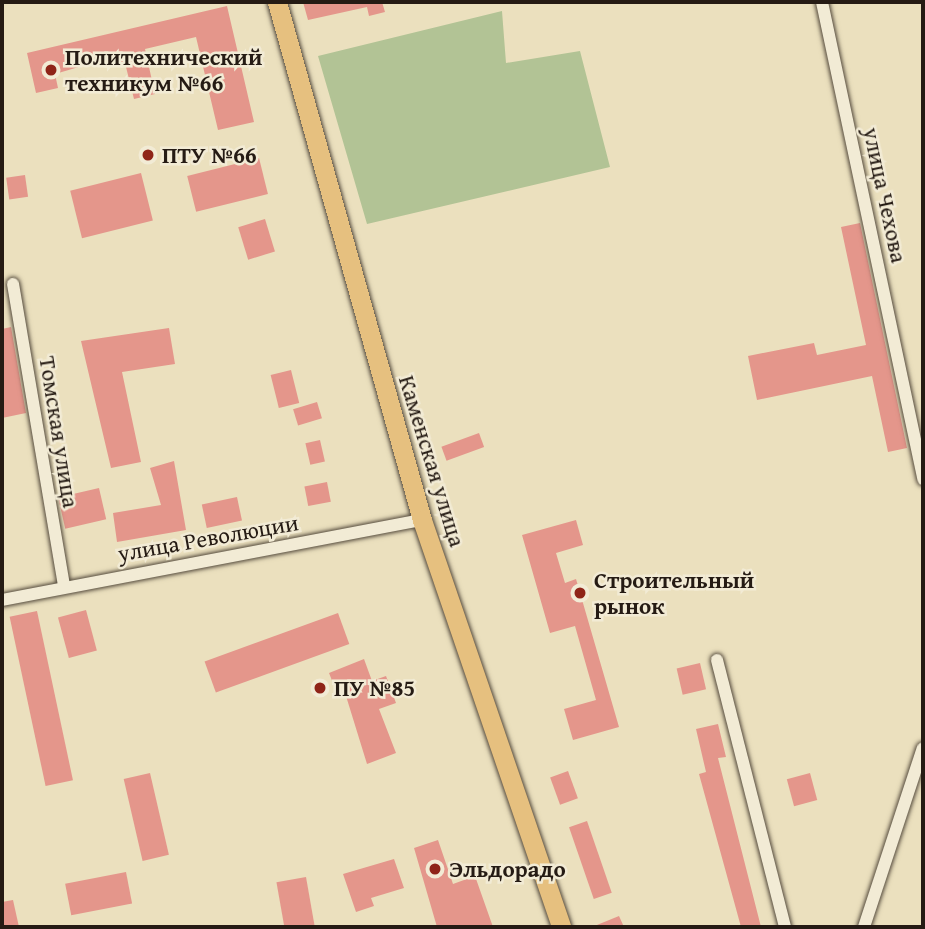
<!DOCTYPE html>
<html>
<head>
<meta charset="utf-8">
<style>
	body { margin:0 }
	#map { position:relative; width:925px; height:929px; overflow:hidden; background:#ebe0be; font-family:"Gentium Book Plus",serif }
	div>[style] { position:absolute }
	.green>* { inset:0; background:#b2c395 }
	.building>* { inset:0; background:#e4968b; transform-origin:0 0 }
	.roads { filter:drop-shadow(0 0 2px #564c3e) drop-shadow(0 0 2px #564c3e) }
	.minor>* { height:12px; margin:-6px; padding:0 6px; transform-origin:6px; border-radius:6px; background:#f2ebd5 }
	.primary>* { height:19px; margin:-9.5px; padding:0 9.5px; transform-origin:9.5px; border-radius:9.5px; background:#e6c07f }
	.dots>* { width:19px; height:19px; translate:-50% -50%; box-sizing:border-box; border:4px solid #f2ebd5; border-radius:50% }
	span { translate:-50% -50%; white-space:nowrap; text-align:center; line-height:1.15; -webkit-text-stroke:5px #f2ebd5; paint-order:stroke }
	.poi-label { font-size:23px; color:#251b14; font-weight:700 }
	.left { translate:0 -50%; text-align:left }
	.street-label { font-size:23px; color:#251b14 }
	.frame { position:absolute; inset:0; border:4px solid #251b14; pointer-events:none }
</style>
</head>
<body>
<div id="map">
	<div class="green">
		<i style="clip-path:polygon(502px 11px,506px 63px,580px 51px,610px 167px,367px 224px,318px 56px)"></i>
	</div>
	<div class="building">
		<i style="clip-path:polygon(303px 2px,382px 2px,385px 12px,369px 16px,367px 7px,308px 20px)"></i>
		<i style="clip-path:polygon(227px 6px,254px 122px,218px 130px,196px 37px,145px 49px,155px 94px,134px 99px,125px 63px,118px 64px,116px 56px,55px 74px,58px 88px,36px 93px,27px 53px)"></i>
		<i style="left:259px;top:158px;width:37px;height:74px;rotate:76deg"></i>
		<i style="left:141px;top:173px;width:49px;height:73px;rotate:76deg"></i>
		<i style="left:25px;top:175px;width:22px;height:19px;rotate:82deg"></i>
		<i style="left:265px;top:219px;width:34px;height:28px;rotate:73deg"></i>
		<i style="clip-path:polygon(860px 223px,907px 448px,888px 452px,872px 376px,757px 400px,748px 356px,814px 343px,817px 355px,866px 345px,841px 227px)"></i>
		<i style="clip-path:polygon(11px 327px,26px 413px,2px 418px,2px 329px)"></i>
		<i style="clip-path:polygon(169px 328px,175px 364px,122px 372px,141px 462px,111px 468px,81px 341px)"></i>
		<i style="left:291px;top:370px;width:34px;height:21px;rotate:76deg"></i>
		<i style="left:317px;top:402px;width:17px;height:25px;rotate:73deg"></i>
		<i style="left:479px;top:433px;width:15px;height:40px;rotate:70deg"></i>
		<i style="left:320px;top:440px;width:22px;height:15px;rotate:77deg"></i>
		<i style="clip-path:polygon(174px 461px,186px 530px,117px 542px,113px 513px,161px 505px,150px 468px)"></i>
		<i style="left:327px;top:482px;width:20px;height:23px;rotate:79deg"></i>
		<i style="left:99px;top:488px;width:32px;height:42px;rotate:77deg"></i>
		<i style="left:237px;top:497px;width:24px;height:36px;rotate:78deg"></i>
		<i style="clip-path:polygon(576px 520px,583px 545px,556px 553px,565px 583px,576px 579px,619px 727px,573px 740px,564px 709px,596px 700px,575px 626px,550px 633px,522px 535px)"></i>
		<i style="left:86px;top:610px;width:42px;height:29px;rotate:75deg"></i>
		<i style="left:37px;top:611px;width:173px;height:28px;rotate:78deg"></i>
		<i style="left:338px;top:613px;width:33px;height:142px;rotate:70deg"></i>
		<i style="clip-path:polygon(364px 659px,372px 681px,386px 676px,396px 703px,379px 709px,396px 753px,367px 764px,346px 696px,339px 698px,329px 673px)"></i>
		<i style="left:700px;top:663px;width:27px;height:24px;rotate:77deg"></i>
		<i style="clip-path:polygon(718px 724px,726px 757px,718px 758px,761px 927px,741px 927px,699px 774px,706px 772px,696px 729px)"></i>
		<i style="left:568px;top:771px;width:29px;height:19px;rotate:70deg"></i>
		<i style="left:150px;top:773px;width:84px;height:27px;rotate:77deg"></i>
		<i style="left:810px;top:773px;width:28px;height:24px;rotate:75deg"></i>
		<i style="left:587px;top:821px;width:76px;height:19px;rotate:71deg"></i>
		<i style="clip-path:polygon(438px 840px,453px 884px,475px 876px,493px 927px,437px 927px,414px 848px)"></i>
		<i style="clip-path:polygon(394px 859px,404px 888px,371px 898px,374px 906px,356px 912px,343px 874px)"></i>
		<i style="left:126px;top:872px;width:32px;height:62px;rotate:79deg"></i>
		<i style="left:306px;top:877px;width:51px;height:30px;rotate:80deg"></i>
		<i style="clip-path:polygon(13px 900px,19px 927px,2px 927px,2px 902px)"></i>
		<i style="clip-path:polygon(619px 916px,624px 927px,592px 927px)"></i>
	</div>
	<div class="roads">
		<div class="minor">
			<i style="left:822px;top:2px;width:488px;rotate:78deg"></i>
			<i style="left:13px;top:284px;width:306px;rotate:80.4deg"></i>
			<i style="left:2px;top:600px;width:428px;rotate:-10.8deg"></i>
			<i style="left:717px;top:660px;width:276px;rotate:75.7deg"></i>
			<i style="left:864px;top:927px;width:188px;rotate:-71.8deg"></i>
		</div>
		<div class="primary">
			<i style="left:277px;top:2px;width:538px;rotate:74.36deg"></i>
			<i style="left:422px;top:520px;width:430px;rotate:71.1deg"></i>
		</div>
	</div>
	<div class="dots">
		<i style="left:51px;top:70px;background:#8f2418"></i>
		<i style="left:148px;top:155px;background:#8f2418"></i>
		<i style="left:580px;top:593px;background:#8f2418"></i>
		<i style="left:320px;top:688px;background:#8f2418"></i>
		<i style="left:435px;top:869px;background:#8f2418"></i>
	</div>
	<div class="poi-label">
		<span class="left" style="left:65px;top:70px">Политехнический<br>техникум №66</span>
		<span class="left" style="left:162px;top:155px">ПТУ №66</span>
		<span class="left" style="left:594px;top:593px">Строительный<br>рынок</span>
		<span class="left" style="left:334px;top:688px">ПУ №85</span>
		<span class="left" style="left:449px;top:869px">Эльдорадо</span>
	</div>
	<div class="street-label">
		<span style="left:885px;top:195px;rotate:78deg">улица Чехова</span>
		<span style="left:59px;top:432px;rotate:81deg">Томская улица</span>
		<span style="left:432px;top:461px;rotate:73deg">Каменская улица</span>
		<span style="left:208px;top:538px;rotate:-10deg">улица Революции</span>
	</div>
	<div class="frame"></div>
</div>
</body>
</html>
